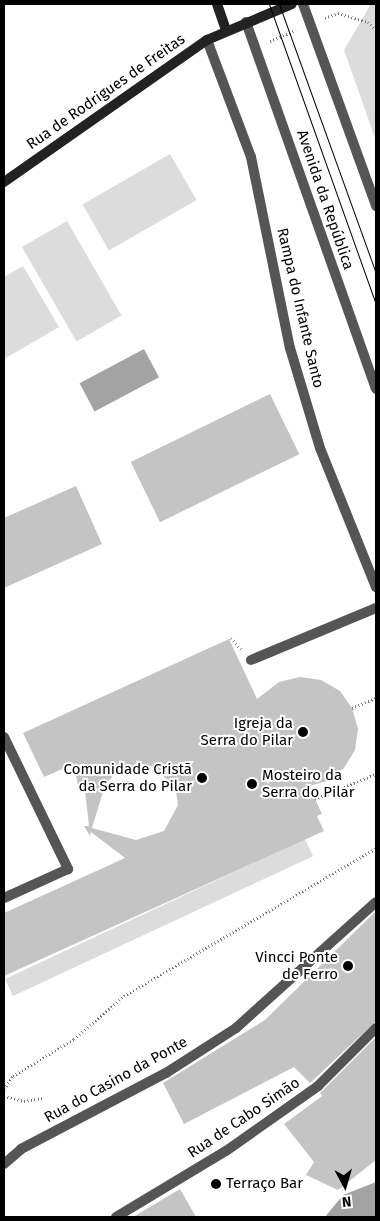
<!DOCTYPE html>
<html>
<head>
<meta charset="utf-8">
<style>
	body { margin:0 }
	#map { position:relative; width:380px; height:1221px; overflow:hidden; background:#fff; font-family:"Fira Sans",sans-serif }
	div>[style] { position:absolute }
	.green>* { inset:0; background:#dcdcdc; transform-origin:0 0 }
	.water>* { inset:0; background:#a3a3a3; transform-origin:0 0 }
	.building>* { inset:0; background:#c4c4c4; transform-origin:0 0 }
	.path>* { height:3px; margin-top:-1.5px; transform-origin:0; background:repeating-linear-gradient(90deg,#777 0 1px,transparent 0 3.5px) }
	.lane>* { height:10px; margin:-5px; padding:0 5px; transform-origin:5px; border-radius:5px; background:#555 }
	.street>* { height:10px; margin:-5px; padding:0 5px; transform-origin:5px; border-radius:5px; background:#555 }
	.secondary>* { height:10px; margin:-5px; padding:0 5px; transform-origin:5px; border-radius:5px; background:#222 }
	.tram>* { height:1px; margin:-0.5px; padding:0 0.5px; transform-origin:0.5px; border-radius:0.5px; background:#000 }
	.dots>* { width:14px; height:14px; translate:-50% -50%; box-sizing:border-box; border:2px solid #fff; border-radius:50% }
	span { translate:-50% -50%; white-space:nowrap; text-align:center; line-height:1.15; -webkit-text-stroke:4px #fff; paint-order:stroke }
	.street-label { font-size:15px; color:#000 }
	.poi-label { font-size:15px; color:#000 }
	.right { translate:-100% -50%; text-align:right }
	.left { translate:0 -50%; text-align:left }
	.frame { position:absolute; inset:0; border:5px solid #000; pointer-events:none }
	.north { position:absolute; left:320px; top:1161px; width:50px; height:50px; -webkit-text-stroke:4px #fff; paint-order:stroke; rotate:174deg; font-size:14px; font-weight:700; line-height:20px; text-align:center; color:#000 }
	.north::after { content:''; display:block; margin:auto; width:18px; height:22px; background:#000; clip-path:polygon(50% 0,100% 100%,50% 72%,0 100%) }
</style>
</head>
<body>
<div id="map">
	<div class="green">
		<i style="clip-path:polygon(371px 4px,376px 4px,376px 141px,344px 50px)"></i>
		<i style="left:170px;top:154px;width:53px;height:101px;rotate:60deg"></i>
		<i style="left:67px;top:221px;width:109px;height:52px;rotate:60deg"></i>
		<i style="clip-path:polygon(23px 266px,59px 327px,4px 359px,4px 277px)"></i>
		<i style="left:305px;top:839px;width:19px;height:331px;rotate:65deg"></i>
	</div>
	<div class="water">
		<i style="left:144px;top:349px;width:32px;height:73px;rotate:62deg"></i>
		<i style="clip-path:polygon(376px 1182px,376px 1217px,325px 1217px,343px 1195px)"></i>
	</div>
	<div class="building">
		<i style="left:270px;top:394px;width:67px;height:155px;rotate:64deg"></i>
		<i style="clip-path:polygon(76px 486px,102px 544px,4px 588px,4px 518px)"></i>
		<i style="clip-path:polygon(evenodd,229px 639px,257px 699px,279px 682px,300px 677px,321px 680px,340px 691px,352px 708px,358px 729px,355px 750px,344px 768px,327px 781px,309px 786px,322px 814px,317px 816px,324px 831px,4px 976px,4px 913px,125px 858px,91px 832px,90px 836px,84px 826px,89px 826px,85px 791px,78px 786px,74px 764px,44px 777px,23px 733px,229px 639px,143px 764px,157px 768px,176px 791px,178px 805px,164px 831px,136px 840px,92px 828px,105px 785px,115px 773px,143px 764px)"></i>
		<i style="clip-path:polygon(376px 911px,376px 1021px,310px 1083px,294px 1067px,184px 1124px,163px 1083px,265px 1020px)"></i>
		<i style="clip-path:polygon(376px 1037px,376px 1160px,338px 1190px,306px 1175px,314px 1162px,284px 1124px,322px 1096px,320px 1093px)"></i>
		<i style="clip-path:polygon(180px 1189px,196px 1217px,133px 1217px)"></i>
	</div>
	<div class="path">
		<i style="left:325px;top:18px;width:14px;rotate:-21deg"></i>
		<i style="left:338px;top:13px;width:31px;rotate:17deg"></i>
		<i style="left:368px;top:22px;width:11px;rotate:45deg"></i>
		<i style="left:270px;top:41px;width:28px;rotate:-23deg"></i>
		<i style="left:231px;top:638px;width:15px;rotate:48deg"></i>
		<i style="left:352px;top:708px;width:26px;rotate:-23deg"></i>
		<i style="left:315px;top:799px;width:66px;rotate:-22.3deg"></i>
		<i style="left:4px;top:1089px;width:16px;rotate:-55deg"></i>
		<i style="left:13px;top:1076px;width:71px;rotate:-31.2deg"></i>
		<i style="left:74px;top:1039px;width:66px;rotate:-40.7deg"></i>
		<i style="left:124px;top:996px;width:292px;rotate:-30.4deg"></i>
		<i style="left:4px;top:1096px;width:21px;rotate:14deg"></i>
		<i style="left:24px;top:1101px;width:20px;rotate:-9deg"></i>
	</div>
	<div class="lane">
		<i style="left:207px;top:40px;width:125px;rotate:69.4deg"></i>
		<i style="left:251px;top:157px;width:195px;rotate:78.5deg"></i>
		<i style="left:290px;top:348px;width:104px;rotate:73.3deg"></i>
		<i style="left:320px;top:448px;width:150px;rotate:68.1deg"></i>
		<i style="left:251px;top:660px;width:135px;rotate:-22.6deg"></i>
		<i style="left:4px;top:737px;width:147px;rotate:64.1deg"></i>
		<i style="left:68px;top:869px;width:70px;rotate:155.6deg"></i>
	</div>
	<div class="street">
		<i style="left:303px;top:4px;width:215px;rotate:70.1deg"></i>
		<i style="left:246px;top:22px;width:389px;rotate:70.5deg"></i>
		<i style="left:4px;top:1164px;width:23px;rotate:-41deg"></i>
		<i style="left:21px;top:1149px;width:164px;rotate:-27.7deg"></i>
		<i style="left:166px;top:1073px;width:83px;rotate:-32.7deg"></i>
		<i style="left:236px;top:1028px;width:188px;rotate:-42deg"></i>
		<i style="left:116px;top:1217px;width:128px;rotate:-31deg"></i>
		<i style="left:226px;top:1151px;width:113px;rotate:-35.2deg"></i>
		<i style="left:318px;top:1086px;width:82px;rotate:-45deg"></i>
	</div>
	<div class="secondary">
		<i style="left:217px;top:4px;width:28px;rotate:71deg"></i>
		<i style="left:4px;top:182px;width:248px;rotate:-35deg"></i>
		<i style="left:207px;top:40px;width:92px;rotate:-23deg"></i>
	</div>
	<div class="tram">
		<i style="left:269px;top:4px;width:319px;rotate:70.4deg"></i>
		<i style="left:279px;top:4px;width:286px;rotate:70.2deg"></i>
	</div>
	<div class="dots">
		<i style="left:303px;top:732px;background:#000"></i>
		<i style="left:202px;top:778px;background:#000"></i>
		<i style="left:252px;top:784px;background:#000"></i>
		<i style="left:348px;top:966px;background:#000"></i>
		<i style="left:216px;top:1184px;background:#000"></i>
	</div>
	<div class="street-label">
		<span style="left:106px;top:92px;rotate:-35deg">Rua de Rodrigues de Freitas</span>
		<span style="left:325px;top:200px;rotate:71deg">Avenida da República</span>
		<span style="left:300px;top:308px;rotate:77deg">Rampa do Infante Santo</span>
		<span style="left:116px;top:1080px;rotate:-29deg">Rua do Casino da Ponte</span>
		<span style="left:244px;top:1118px;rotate:-34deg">Rua de Cabo Simão</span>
	</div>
	<div class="poi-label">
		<span class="right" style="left:293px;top:732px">Igreja da<br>Serra do Pilar</span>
		<span class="right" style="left:192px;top:778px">Comunidade Cristã<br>da Serra do Pilar</span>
		<span class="left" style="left:262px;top:784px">Mosteiro da<br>Serra do Pilar</span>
		<span class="right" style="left:338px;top:966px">Vincci Ponte<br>de Ferro</span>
		<span class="left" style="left:226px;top:1184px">Terraço Bar</span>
	</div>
	<div class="frame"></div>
	<div class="north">N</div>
</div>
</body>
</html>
